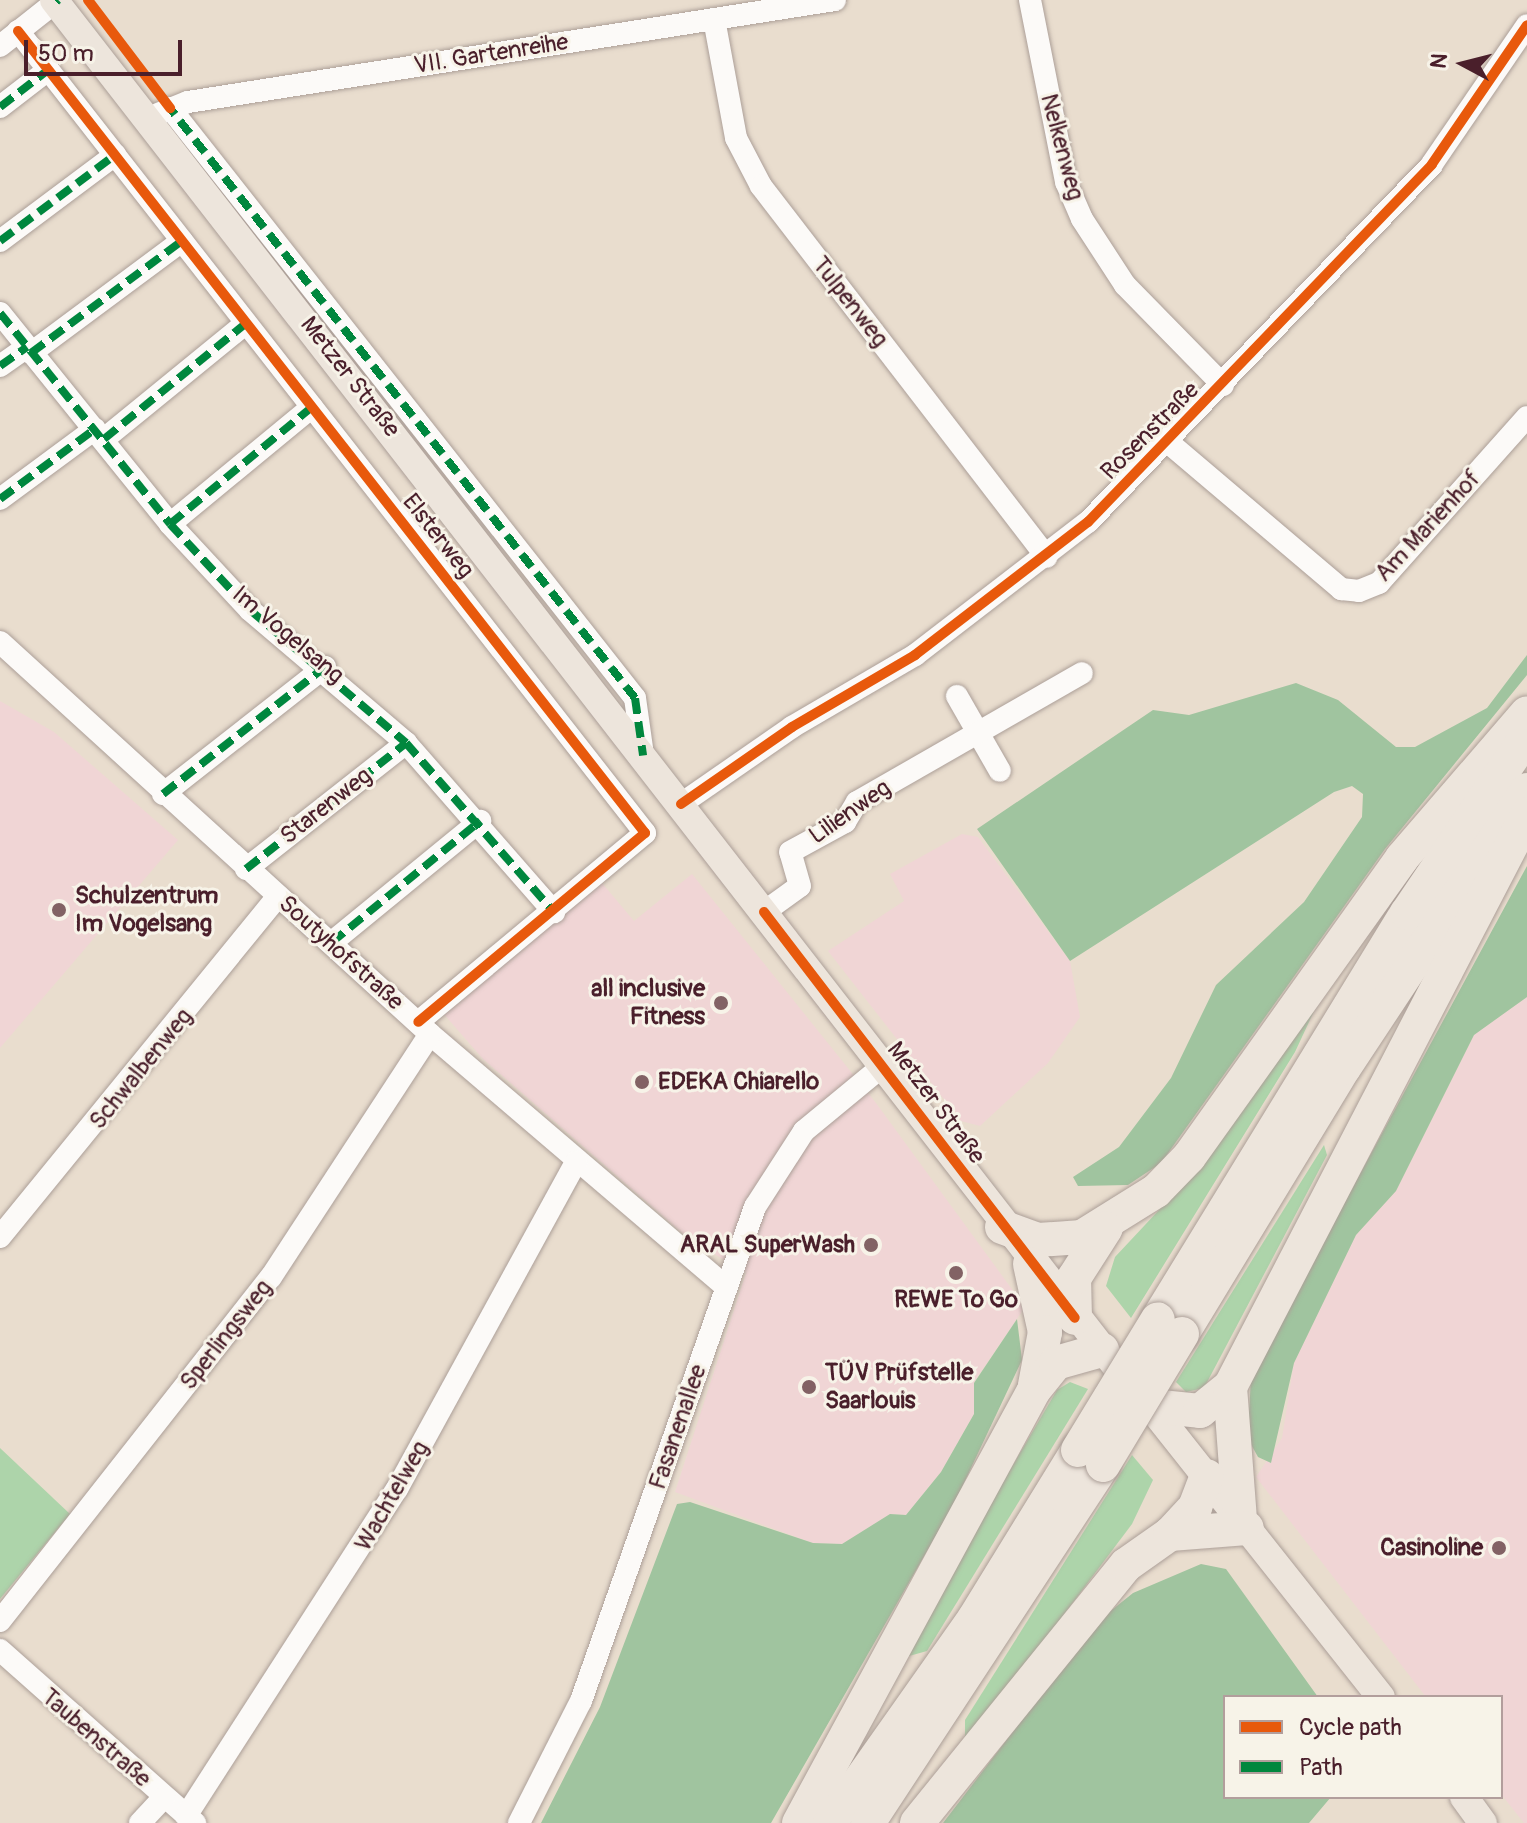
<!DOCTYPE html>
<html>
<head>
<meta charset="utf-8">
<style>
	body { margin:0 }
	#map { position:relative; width:1527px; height:1823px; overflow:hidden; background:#e9ddce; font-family:Pangolin,sans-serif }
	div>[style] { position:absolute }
	.built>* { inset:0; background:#f0d5d5 }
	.green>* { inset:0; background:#add4aa }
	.forest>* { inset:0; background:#a0c49f }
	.roads { filter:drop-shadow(0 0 2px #ac9f98) drop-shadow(0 0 2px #ac9f98) }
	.minor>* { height:22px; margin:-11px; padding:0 11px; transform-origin:11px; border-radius:11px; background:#fcfaf8 }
	.major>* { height:28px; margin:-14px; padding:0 14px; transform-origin:14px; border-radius:14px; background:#ede5dc }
	.highway>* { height:34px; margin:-17px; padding:0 17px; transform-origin:17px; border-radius:17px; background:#ede5dc }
	.bridges { filter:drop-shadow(0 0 2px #ac9f98) drop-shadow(0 0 2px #ac9f98) }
	.highway-bridge>* { height:34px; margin:-17px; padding:0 17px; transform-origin:17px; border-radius:17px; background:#ede5dc }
	.quiet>* { height:8px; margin-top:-4px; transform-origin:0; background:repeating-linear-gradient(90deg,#00873e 0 16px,transparent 0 24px) }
	.cycleway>* { height:10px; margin:-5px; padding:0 5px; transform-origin:5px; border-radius:5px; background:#e8590c }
	.dots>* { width:22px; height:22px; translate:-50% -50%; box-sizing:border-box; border:4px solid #f7f3e8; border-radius:50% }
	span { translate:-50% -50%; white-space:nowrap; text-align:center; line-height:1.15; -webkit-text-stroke:6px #f7f3e8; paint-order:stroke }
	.street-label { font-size:24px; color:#4a1f2b }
	.poi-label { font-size:24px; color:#4a1f2b; font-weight:700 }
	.left { translate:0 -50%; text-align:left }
	.right { translate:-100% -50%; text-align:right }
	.legend { position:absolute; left:1223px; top:1695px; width:280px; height:104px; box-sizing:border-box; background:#f7f3e8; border:2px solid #b29e9c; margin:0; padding:10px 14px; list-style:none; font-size:24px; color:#4a1f2b }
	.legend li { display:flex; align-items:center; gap:16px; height:40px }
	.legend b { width:40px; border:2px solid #b29e9c }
	.north { position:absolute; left:1423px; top:24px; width:80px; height:80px; -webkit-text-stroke:6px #f7f3e8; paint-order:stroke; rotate:277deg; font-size:22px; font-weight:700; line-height:32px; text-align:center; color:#4a1f2b }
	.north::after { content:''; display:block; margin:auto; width:28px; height:36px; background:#4a1f2b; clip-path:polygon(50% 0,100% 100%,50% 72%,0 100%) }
	.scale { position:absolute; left:24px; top:40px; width:158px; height:36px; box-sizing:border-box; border:4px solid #4a1f2b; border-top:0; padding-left:10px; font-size:24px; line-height:28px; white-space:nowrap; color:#4a1f2b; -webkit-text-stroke:6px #f7f3e8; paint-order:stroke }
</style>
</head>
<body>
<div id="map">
	<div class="built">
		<i style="clip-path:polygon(0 701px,54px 732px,178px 840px,0 1048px)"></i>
		<i style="clip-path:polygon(962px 834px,978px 837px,1070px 961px,1080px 1017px,1048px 1063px,980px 1126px,961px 1121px,828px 951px,904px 901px,890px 874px)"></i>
		<i style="clip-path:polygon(692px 874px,876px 1103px,1025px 1307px,974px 1382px,974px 1414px,941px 1472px,906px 1515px,890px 1514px,842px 1544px,813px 1543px,675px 1492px,746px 1273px,689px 1239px,483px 1059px,442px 1012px,602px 883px,634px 921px)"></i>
		<i style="clip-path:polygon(1527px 997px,1527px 1823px,1524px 1823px,1501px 1794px,1501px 1697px,1426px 1697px,1256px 1477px,1282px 1438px,1294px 1363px,1356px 1235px,1396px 1191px,1474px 1035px)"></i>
	</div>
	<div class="green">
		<i style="clip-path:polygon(1315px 1009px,1295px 1052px,1131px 1318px,1106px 1286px,1115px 1257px,1188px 1179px)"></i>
		<i style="clip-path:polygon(1324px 1145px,1327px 1155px,1204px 1388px,1186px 1392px,1176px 1382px)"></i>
		<i style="clip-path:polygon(1070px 1382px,1088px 1389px,927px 1651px,909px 1656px,905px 1649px,1057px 1390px)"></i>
		<i style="clip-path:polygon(0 1448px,70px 1514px,0 1599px)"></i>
		<i style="clip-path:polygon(1132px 1455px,1153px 1480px,1132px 1524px,971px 1738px,965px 1736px,965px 1720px)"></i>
	</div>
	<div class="forest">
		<i style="clip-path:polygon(1527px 655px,1527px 675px,1385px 849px,1161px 1163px,1128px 1185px,1078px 1186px,1073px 1177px,1119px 1147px,1171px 1078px,1216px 985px,1304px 902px,1362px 817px,1363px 794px,1352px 786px,1334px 792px,1070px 961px,977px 829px,1153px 710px,1189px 715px,1296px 683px,1338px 700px,1396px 747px,1415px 747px,1487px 708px)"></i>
		<i style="clip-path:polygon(1527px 866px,1527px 997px,1474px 1035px,1396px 1191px,1356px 1235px,1294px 1363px,1271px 1463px,1258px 1457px,1248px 1439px,1251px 1375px)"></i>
		<i style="clip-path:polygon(1017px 1319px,1022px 1360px,954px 1504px,771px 1823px,541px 1823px,600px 1707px,677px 1504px,690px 1502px,813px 1543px,842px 1544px,890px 1514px,906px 1515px,941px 1472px,974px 1414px,974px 1383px)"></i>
		<i style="clip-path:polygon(1201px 1564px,1226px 1569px,1318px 1697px,1225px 1697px,1225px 1797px,1331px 1797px,1309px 1823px,943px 1823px,1097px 1622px,1133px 1593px)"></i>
	</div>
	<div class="roads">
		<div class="minor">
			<i style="left:1030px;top:0;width:186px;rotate:78.8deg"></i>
			<i style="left:1066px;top:182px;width:40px;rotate:66.6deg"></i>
			<i style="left:1082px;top:219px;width:79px;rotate:56.9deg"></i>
			<i style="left:1125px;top:285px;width:140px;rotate:45.6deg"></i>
			<i style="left:714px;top:19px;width:121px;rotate:79.5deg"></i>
			<i style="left:736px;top:138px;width:54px;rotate:62.5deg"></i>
			<i style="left:761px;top:186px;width:468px;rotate:52.4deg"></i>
			<i style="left:18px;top:31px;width:1018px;rotate:51.98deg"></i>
			<i style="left:645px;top:833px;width:295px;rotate:140.2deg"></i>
			<i style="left:0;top:46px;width:74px;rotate:-38.4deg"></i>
			<i style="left:0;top:107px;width:61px;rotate:-37.6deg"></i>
			<i style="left:170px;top:108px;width:751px;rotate:51.76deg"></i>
			<i style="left:635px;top:698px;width:58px;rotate:82deg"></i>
			<i style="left:158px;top:114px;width:32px;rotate:-22deg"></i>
			<i style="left:188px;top:102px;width:655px;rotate:-8.96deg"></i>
			<i style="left:0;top:241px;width:144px;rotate:-36.8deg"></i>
			<i style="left:0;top:313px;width:271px;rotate:51.1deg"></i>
			<i style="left:170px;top:524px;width:117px;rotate:47.1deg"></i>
			<i style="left:250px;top:610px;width:205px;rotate:40.4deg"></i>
			<i style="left:406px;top:743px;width:225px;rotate:48.8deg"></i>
			<i style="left:31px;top:353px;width:188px;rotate:-36.6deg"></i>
			<i style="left:0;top:366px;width:33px;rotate:-35deg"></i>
			<i style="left:104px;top:439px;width:183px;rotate:-39.2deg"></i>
			<i style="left:1169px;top:443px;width:226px;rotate:40.3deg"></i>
			<i style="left:1341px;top:589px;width:18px;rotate:6deg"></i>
			<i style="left:1359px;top:591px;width:22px;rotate:-22deg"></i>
			<i style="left:1379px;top:583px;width:222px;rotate:-48.3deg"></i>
			<i style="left:0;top:499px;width:118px;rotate:-36.4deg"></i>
			<i style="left:170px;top:524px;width:184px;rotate:-39.5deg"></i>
			<i style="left:0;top:642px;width:582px;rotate:42.35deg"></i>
			<i style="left:430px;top:1034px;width:389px;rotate:40.5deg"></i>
			<i style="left:957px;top:696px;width:86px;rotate:60.2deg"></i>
			<i style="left:163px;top:794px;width:206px;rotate:-38.1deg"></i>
			<i style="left:681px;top:804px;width:135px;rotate:-34.7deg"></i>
			<i style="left:792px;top:727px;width:143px;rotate:-30.3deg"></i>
			<i style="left:915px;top:655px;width:218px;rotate:-37.6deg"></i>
			<i style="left:1088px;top:522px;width:496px;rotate:-46.1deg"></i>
			<i style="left:1432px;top:164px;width:168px;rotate:-55.6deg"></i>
			<i style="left:246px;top:869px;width:204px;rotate:-38.2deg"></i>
			<i style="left:764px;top:912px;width:44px;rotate:-35.8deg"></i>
			<i style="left:800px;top:886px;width:35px;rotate:-106deg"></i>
			<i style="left:790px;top:852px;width:63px;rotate:-28.6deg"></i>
			<i style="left:845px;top:822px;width:23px;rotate:-59deg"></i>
			<i style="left:857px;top:802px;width:259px;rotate:-29.8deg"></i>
			<i style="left:331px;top:943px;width:193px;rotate:-39.3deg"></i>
			<i style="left:0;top:1237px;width:440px;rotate:-50.8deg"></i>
			<i style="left:0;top:1621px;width:438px;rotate:-51.8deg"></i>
			<i style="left:271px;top:1277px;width:290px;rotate:-56.8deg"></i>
			<i style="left:0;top:1650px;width:261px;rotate:41.6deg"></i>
			<i style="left:186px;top:1816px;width:389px;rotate:-57.2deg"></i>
			<i style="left:397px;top:1489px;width:373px;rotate:-61.3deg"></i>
			<i style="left:140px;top:1823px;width:35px;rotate:-47deg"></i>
			<i style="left:519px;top:1823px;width:137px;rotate:-63.1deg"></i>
			<i style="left:581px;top:1701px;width:524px;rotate:-70.6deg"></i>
			<i style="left:755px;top:1207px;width:90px;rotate:-57.2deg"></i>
			<i style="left:804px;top:1131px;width:104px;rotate:-39.5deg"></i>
		</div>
		<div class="major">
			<i style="left:54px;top:0;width:1729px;rotate:52.14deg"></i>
			<i style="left:1143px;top:1397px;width:383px;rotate:51.6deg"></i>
			<i style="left:1464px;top:1797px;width:32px;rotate:54deg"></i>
		</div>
		<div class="highway">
			<i style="left:1002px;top:1227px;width:38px;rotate:20deg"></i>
			<i style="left:1038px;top:1240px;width:44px;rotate:-3.9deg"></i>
			<i style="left:1082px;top:1237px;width:87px;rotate:-31.9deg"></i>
			<i style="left:1156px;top:1191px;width:47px;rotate:-45.9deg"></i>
			<i style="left:1189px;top:1157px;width:367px;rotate:-54.5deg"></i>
			<i style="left:1402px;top:858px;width:191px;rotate:-49.2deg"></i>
			<i style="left:1030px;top:1264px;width:70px;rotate:77.6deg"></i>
			<i style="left:1045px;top:1332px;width:54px;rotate:100.7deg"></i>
			<i style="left:1075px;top:1318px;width:40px;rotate:-91.4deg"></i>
			<i style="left:1074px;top:1278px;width:59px;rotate:-57.4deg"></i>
			<i style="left:1158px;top:1319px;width:476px;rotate:-58.5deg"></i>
			<i style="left:1407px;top:913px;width:202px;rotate:-55.9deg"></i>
			<i style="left:1182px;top:1334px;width:311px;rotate:-58.7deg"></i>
			<i style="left:1344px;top:1068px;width:333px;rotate:-56.6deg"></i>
			<i style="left:1230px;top:1387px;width:132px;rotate:85.7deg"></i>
			<i style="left:1151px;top:1406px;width:49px;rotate:5.8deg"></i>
			<i style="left:1200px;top:1411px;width:38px;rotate:-39deg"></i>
			<i style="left:1230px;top:1387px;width:645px;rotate:-62.56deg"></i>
			<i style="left:1170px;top:1534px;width:37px;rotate:-47deg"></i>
			<i style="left:1195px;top:1507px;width:33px;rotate:-69deg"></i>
			<i style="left:799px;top:1823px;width:493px;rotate:-61.5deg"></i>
			<i style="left:1034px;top:1390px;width:35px;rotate:-51deg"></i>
			<i style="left:1056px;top:1363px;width:48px;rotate:-15.8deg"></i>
			<i style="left:830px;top:1823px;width:250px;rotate:-54.8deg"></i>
			<i style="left:974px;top:1619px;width:198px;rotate:-58.4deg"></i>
			<i style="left:868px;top:1823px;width:428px;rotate:-56.7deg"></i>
			<i style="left:917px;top:1823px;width:332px;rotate:-51deg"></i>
			<i style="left:1126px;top:1565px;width:54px;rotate:-35.2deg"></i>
			<i style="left:1170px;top:1534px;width:77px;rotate:-4.5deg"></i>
		</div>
	</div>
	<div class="bridges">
		<div class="highway-bridge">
			<i style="left:1078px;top:1450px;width:153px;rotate:-58.6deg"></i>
			<i style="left:1103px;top:1465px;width:153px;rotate:-58.9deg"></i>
		</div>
	</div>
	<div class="quiet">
		<i style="left:56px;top:2px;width:3px;rotate:-45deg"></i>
		<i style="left:165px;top:102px;width:759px;rotate:51.74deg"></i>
		<i style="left:635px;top:698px;width:58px;rotate:82deg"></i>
		<i style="left:0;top:107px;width:61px;rotate:-37.6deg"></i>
		<i style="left:0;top:241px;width:144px;rotate:-36.8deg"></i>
		<i style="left:0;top:313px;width:271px;rotate:51.1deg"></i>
		<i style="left:170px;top:524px;width:117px;rotate:47.1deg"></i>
		<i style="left:250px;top:610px;width:205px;rotate:40.4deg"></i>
		<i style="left:406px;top:743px;width:225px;rotate:48.8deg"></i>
		<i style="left:31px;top:353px;width:188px;rotate:-36.6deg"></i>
		<i style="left:0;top:366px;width:33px;rotate:-35deg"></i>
		<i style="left:104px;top:439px;width:183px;rotate:-39.2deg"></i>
		<i style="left:0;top:499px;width:118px;rotate:-36.4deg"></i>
		<i style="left:170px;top:524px;width:184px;rotate:-39.5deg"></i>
		<i style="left:163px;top:794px;width:206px;rotate:-38.1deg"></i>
		<i style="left:246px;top:869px;width:204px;rotate:-38.2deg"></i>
		<i style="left:331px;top:943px;width:193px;rotate:-39.3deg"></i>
	</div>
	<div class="cycleway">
		<i style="left:88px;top:0;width:136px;rotate:52.8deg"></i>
		<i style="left:18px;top:31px;width:1018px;rotate:51.98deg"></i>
		<i style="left:645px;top:833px;width:295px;rotate:140.2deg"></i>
		<i style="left:681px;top:804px;width:135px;rotate:-34.7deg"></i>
		<i style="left:792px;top:727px;width:143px;rotate:-30.3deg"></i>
		<i style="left:915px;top:655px;width:218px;rotate:-37.6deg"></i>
		<i style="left:1088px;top:522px;width:496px;rotate:-46.1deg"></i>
		<i style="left:1432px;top:164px;width:168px;rotate:-55.6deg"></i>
		<i style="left:764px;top:912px;width:511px;rotate:52.55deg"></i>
	</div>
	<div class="dots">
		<i style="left:59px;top:910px;background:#826264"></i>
		<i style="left:721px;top:1003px;background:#826264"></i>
		<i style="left:642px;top:1082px;background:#826264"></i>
		<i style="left:871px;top:1245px;background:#826264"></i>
		<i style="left:956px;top:1273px;background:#826264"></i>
		<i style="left:809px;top:1387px;background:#826264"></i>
		<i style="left:1499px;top:1548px;background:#826264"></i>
	</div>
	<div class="street-label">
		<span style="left:491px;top:54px;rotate:-9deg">VII. Gartenreihe</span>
		<span style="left:1062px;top:147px;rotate:75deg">Nelkenweg</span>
		<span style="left:850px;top:302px;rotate:52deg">Tulpenweg</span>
		<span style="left:350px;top:377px;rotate:52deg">Metzer Straße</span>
		<span style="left:1150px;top:431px;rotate:-45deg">Rosenstraße</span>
		<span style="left:1428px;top:526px;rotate:-47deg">Am Marienhof</span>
		<span style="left:438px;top:536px;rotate:52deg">Elsterweg</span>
		<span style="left:288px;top:635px;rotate:40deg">Im Vogelsang</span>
		<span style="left:326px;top:806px;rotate:-38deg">Starenweg</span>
		<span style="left:850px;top:812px;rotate:-35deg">Lilienweg</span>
		<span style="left:341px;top:953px;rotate:42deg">Soutyhofstraße</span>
		<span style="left:141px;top:1069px;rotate:-51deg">Schwalbenweg</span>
		<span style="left:936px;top:1103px;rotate:53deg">Metzer Straße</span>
		<span style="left:226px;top:1335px;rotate:-52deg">Sperlingsweg</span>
		<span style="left:678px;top:1427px;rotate:-71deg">Fasanenallee</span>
		<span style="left:392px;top:1496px;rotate:-60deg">Wachtelweg</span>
		<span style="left:96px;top:1738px;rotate:41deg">Taubenstraße</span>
	</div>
	<div class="poi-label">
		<span class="left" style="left:75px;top:910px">Schulzentrum<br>Im Vogelsang</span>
		<span class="right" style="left:705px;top:1003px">all inclusive<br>Fitness</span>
		<span class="left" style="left:658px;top:1082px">EDEKA Chiarello</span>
		<span class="right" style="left:855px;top:1245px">ARAL SuperWash</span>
		<span style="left:956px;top:1300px">REWE To Go</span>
		<span class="left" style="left:825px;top:1387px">TÜV Prüfstelle<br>Saarlouis</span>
		<span class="right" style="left:1483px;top:1548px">Casinoline</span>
	</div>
	<ul class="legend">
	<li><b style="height:10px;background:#e8590c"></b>Cycle path</li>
	<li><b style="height:10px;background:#00873e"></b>Path</li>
	</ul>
	<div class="north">N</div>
	<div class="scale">50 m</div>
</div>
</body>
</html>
